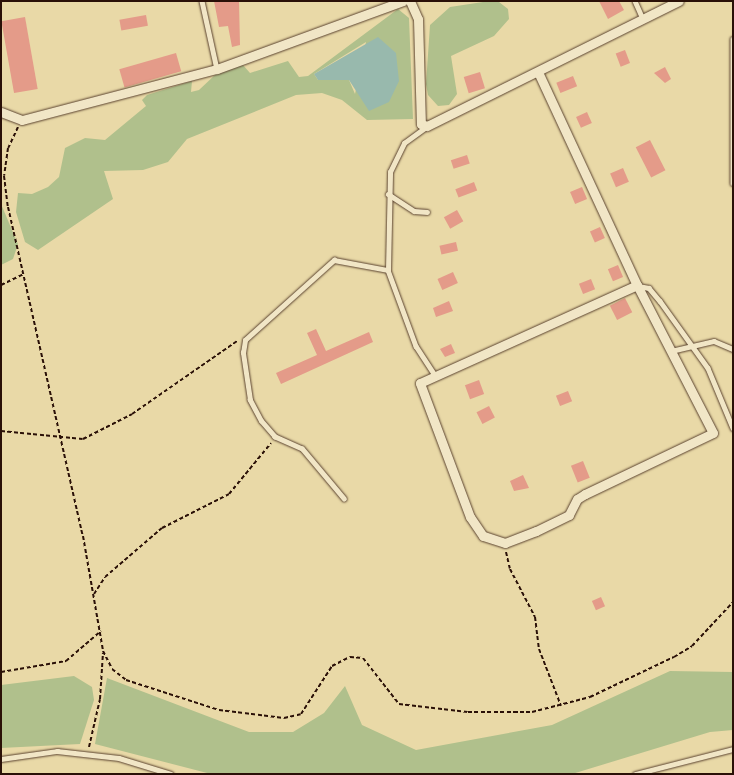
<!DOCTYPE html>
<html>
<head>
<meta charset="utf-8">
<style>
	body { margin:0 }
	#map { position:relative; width:734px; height:775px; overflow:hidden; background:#e9d9a7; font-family:Alegreya,serif }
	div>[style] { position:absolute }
	.green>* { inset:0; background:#b0c08c }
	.water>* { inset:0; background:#98b9ad }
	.building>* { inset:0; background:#e49b89; transform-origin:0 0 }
	.path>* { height:2px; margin-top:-1px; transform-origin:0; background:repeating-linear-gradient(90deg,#2a1007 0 4px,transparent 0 6.5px) }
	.roads { filter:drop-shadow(0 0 1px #5a422f) drop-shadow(0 0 1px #5a422f) }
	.service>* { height:4.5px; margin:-2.25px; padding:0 2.25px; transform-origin:2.25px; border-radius:2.25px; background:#f1e6c6 }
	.minor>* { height:9px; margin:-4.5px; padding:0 4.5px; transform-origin:4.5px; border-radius:4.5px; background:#f1e6c6 }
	span { translate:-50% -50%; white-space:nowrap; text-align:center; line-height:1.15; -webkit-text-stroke:5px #f1e6c6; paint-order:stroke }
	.frame { position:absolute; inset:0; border:2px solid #2a1007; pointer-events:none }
</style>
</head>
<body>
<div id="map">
	<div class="green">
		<i style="clip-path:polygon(483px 2px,499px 2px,508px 9px,509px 19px,494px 36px,451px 56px,457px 94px,449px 105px,438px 106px,428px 95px,426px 84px,430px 25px,450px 7px)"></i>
		<i style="clip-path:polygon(evenodd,398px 9px,409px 18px,413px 119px,367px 120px,342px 100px,322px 93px,296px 95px,187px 139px,168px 162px,143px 170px,104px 171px,113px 199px,38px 250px,25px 242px,16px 212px,18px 193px,32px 194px,48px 187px,59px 177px,65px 148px,85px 138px,105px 140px,146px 106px,142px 100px,147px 95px,192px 81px,191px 92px,199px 90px,216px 74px,243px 65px,250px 73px,288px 61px,299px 77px,308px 76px,398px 9px,366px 42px,355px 94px,349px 80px,318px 80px,314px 74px,366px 42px)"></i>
		<i style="clip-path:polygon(1px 204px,18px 244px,13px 259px,1px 265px)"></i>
		<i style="clip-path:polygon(670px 671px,733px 672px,733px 730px,710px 732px,572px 774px,211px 774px,95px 744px,107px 678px,249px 732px,293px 732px,324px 713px,345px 686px,362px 725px,416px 750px,552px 725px)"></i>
		<i style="clip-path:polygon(74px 676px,92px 687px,94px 700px,80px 744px,1px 748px,1px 685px)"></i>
	</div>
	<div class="water">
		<i style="clip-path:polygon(378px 37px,396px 53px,399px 81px,389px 102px,369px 111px,349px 80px,318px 80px,314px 74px)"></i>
	</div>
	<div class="building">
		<i style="clip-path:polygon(214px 1px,239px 1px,240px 45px,232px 47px,228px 26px,219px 27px)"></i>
		<i style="clip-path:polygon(599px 1px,619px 1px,624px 10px,608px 19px)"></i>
		<i style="left:146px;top:15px;width:11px;height:27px;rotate:80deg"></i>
		<i style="left:25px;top:17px;width:73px;height:24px;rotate:80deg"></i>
		<i style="left:625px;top:50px;width:14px;height:10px;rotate:69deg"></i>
		<i style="left:176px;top:53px;width:19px;height:59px;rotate:74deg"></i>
		<i style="clip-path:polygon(665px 67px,671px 79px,665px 83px,654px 73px)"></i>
		<i style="left:480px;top:72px;width:17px;height:17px;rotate:73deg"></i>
		<i style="left:573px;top:76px;width:11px;height:18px;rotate:68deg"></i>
		<i style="left:587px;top:112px;width:12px;height:12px;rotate:66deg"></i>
		<i style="left:650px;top:140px;width:34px;height:16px;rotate:63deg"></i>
		<i style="left:467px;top:155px;width:9px;height:17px;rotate:72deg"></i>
		<i style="left:623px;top:168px;width:15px;height:14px;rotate:67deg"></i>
		<i style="left:474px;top:182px;width:9px;height:20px;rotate:69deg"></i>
		<i style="left:582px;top:187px;width:13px;height:13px;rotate:67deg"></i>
		<i style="left:457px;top:210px;width:13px;height:15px;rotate:61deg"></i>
		<i style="left:600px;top:227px;width:12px;height:11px;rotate:66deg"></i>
		<i style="left:456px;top:242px;width:9px;height:17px;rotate:77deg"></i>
		<i style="left:618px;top:265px;width:13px;height:11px;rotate:67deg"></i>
		<i style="left:453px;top:272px;width:12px;height:17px;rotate:66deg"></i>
		<i style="left:591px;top:279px;width:11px;height:13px;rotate:68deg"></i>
		<i style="left:625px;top:298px;width:16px;height:17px;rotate:63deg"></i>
		<i style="clip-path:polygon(449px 301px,453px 311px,436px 317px,433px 308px)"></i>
		<i style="clip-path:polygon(316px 329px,326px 351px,369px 332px,373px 342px,281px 384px,276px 373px,317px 355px,307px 333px)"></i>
		<i style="clip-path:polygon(451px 344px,455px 353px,445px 357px,440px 349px)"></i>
		<i style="left:479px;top:380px;width:15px;height:15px;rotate:70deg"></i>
		<i style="left:568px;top:391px;width:11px;height:13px;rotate:68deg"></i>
		<i style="left:489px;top:406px;width:13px;height:14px;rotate:63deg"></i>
		<i style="left:583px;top:461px;width:18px;height:13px;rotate:68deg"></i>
		<i style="clip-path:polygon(523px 475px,529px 488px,514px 491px,510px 481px)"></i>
		<i style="left:601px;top:597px;width:10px;height:10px;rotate:66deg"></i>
	</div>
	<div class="path">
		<i style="left:18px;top:127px;width:23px;rotate:115deg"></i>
		<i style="left:8px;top:148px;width:28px;rotate:98deg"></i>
		<i style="left:4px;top:176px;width:31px;rotate:83deg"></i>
		<i style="left:8px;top:207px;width:337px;rotate:77.2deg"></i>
		<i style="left:83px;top:536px;width:117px;rotate:80.1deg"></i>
		<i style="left:103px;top:651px;width:20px;rotate:63deg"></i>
		<i style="left:112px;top:669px;width:18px;rotate:38deg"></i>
		<i style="left:126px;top:680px;width:98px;rotate:17.9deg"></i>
		<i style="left:219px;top:710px;width:65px;rotate:7deg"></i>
		<i style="left:284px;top:718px;width:17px;rotate:-13deg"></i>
		<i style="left:301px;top:714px;width:57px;rotate:-57.1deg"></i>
		<i style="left:332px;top:666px;width:20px;rotate:-27deg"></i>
		<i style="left:350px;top:657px;width:13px;rotate:4deg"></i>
		<i style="left:363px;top:658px;width:58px;rotate:52deg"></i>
		<i style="left:399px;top:704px;width:69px;rotate:6.6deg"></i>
		<i style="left:468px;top:712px;width:64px"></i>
		<i style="left:532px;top:712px;width:60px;rotate:-14.5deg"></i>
		<i style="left:590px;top:697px;width:93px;rotate:-25.5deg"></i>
		<i style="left:674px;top:657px;width:21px;rotate:-31deg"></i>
		<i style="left:692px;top:646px;width:60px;rotate:-47deg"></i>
		<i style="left:1px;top:285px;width:25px;rotate:-26deg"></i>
		<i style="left:1px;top:431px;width:82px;rotate:5.6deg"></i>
		<i style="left:83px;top:439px;width:55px;rotate:-27deg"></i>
		<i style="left:132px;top:414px;width:128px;rotate:-34.8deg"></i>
		<i style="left:506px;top:552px;width:17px;rotate:77deg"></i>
		<i style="left:510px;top:569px;width:54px;rotate:62.5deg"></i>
		<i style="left:535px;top:617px;width:32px;rotate:83deg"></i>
		<i style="left:539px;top:649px;width:61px;rotate:68.9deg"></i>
		<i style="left:94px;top:594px;width:20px;rotate:-57deg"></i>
		<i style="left:105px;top:577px;width:75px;rotate:-40.7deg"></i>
		<i style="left:162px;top:528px;width:75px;rotate:-26.9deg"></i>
		<i style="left:229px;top:494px;width:66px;rotate:-50.5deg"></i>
		<i style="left:1px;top:672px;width:66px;rotate:-9.6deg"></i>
		<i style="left:66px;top:661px;width:46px;rotate:-40.6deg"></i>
		<i style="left:89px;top:747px;width:49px;rotate:-77.1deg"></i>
		<i style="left:100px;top:699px;width:46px;rotate:-86.3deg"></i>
	</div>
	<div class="roads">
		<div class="service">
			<i style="left:202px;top:1px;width:70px;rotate:77.6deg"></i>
			<i style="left:635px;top:1px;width:17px;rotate:66deg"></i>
			<i style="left:733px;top:39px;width:144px;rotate:90deg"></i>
			<i style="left:388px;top:194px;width:31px;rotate:33deg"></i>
			<i style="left:414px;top:211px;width:13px;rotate:4deg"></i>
			<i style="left:388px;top:270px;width:81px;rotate:69.8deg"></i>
			<i style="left:416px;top:346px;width:33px;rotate:57deg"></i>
			<i style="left:638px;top:286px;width:11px;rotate:10deg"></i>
			<i style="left:649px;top:288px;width:17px;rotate:50deg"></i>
			<i style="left:660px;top:301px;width:82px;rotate:54.4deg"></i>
			<i style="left:708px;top:368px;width:65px;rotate:67.4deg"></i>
			<i style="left:671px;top:351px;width:44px;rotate:-13.1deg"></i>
			<i style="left:714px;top:341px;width:21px;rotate:23deg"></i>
			<i style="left:344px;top:499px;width:65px;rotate:-130deg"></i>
			<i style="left:302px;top:449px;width:30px;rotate:-156deg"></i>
			<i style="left:275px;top:437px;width:21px;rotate:-131deg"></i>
			<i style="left:261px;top:421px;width:24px;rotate:-118deg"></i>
			<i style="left:250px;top:400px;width:48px;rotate:-98.5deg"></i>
			<i style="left:243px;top:353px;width:13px;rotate:-81deg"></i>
			<i style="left:245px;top:340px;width:120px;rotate:-42deg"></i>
			<i style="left:334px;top:260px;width:55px;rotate:10.5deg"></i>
			<i style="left:388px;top:270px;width:98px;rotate:-88.8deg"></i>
			<i style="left:390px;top:172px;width:32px;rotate:-64deg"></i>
			<i style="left:404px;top:143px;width:29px;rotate:-36deg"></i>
			<i style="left:1px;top:759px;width:57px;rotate:-8.1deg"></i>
			<i style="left:57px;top:751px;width:62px;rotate:6.4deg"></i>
			<i style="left:119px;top:758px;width:54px;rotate:17.1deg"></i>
			<i style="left:635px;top:774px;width:101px;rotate:-14.3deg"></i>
		</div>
		<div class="minor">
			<i style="left:410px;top:1px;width:20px;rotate:66deg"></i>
			<i style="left:418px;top:19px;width:105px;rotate:88.4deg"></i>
			<i style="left:421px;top:124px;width:6px;rotate:18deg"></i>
			<i style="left:427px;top:126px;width:281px;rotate:-26.4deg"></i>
			<i style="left:538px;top:72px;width:235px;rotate:65.1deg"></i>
			<i style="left:637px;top:285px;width:166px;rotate:62.8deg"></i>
			<i style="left:713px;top:433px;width:142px;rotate:154.5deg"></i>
			<i style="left:585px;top:494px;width:9px;rotate:148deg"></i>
			<i style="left:577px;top:499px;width:18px;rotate:117deg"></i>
			<i style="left:569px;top:515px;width:37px;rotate:154deg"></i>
			<i style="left:536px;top:531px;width:33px;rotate:159deg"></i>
			<i style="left:505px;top:543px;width:23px;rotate:-162deg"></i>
			<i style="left:483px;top:536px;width:23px;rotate:-124deg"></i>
			<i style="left:470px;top:517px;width:143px;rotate:-110.5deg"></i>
			<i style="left:420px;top:383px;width:238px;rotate:-24.3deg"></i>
			<i style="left:1px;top:112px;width:22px;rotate:21deg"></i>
			<i style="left:22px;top:120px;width:202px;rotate:-14.7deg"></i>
			<i style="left:217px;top:69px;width:198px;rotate:-20.1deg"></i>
		</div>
	</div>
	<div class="frame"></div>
</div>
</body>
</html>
